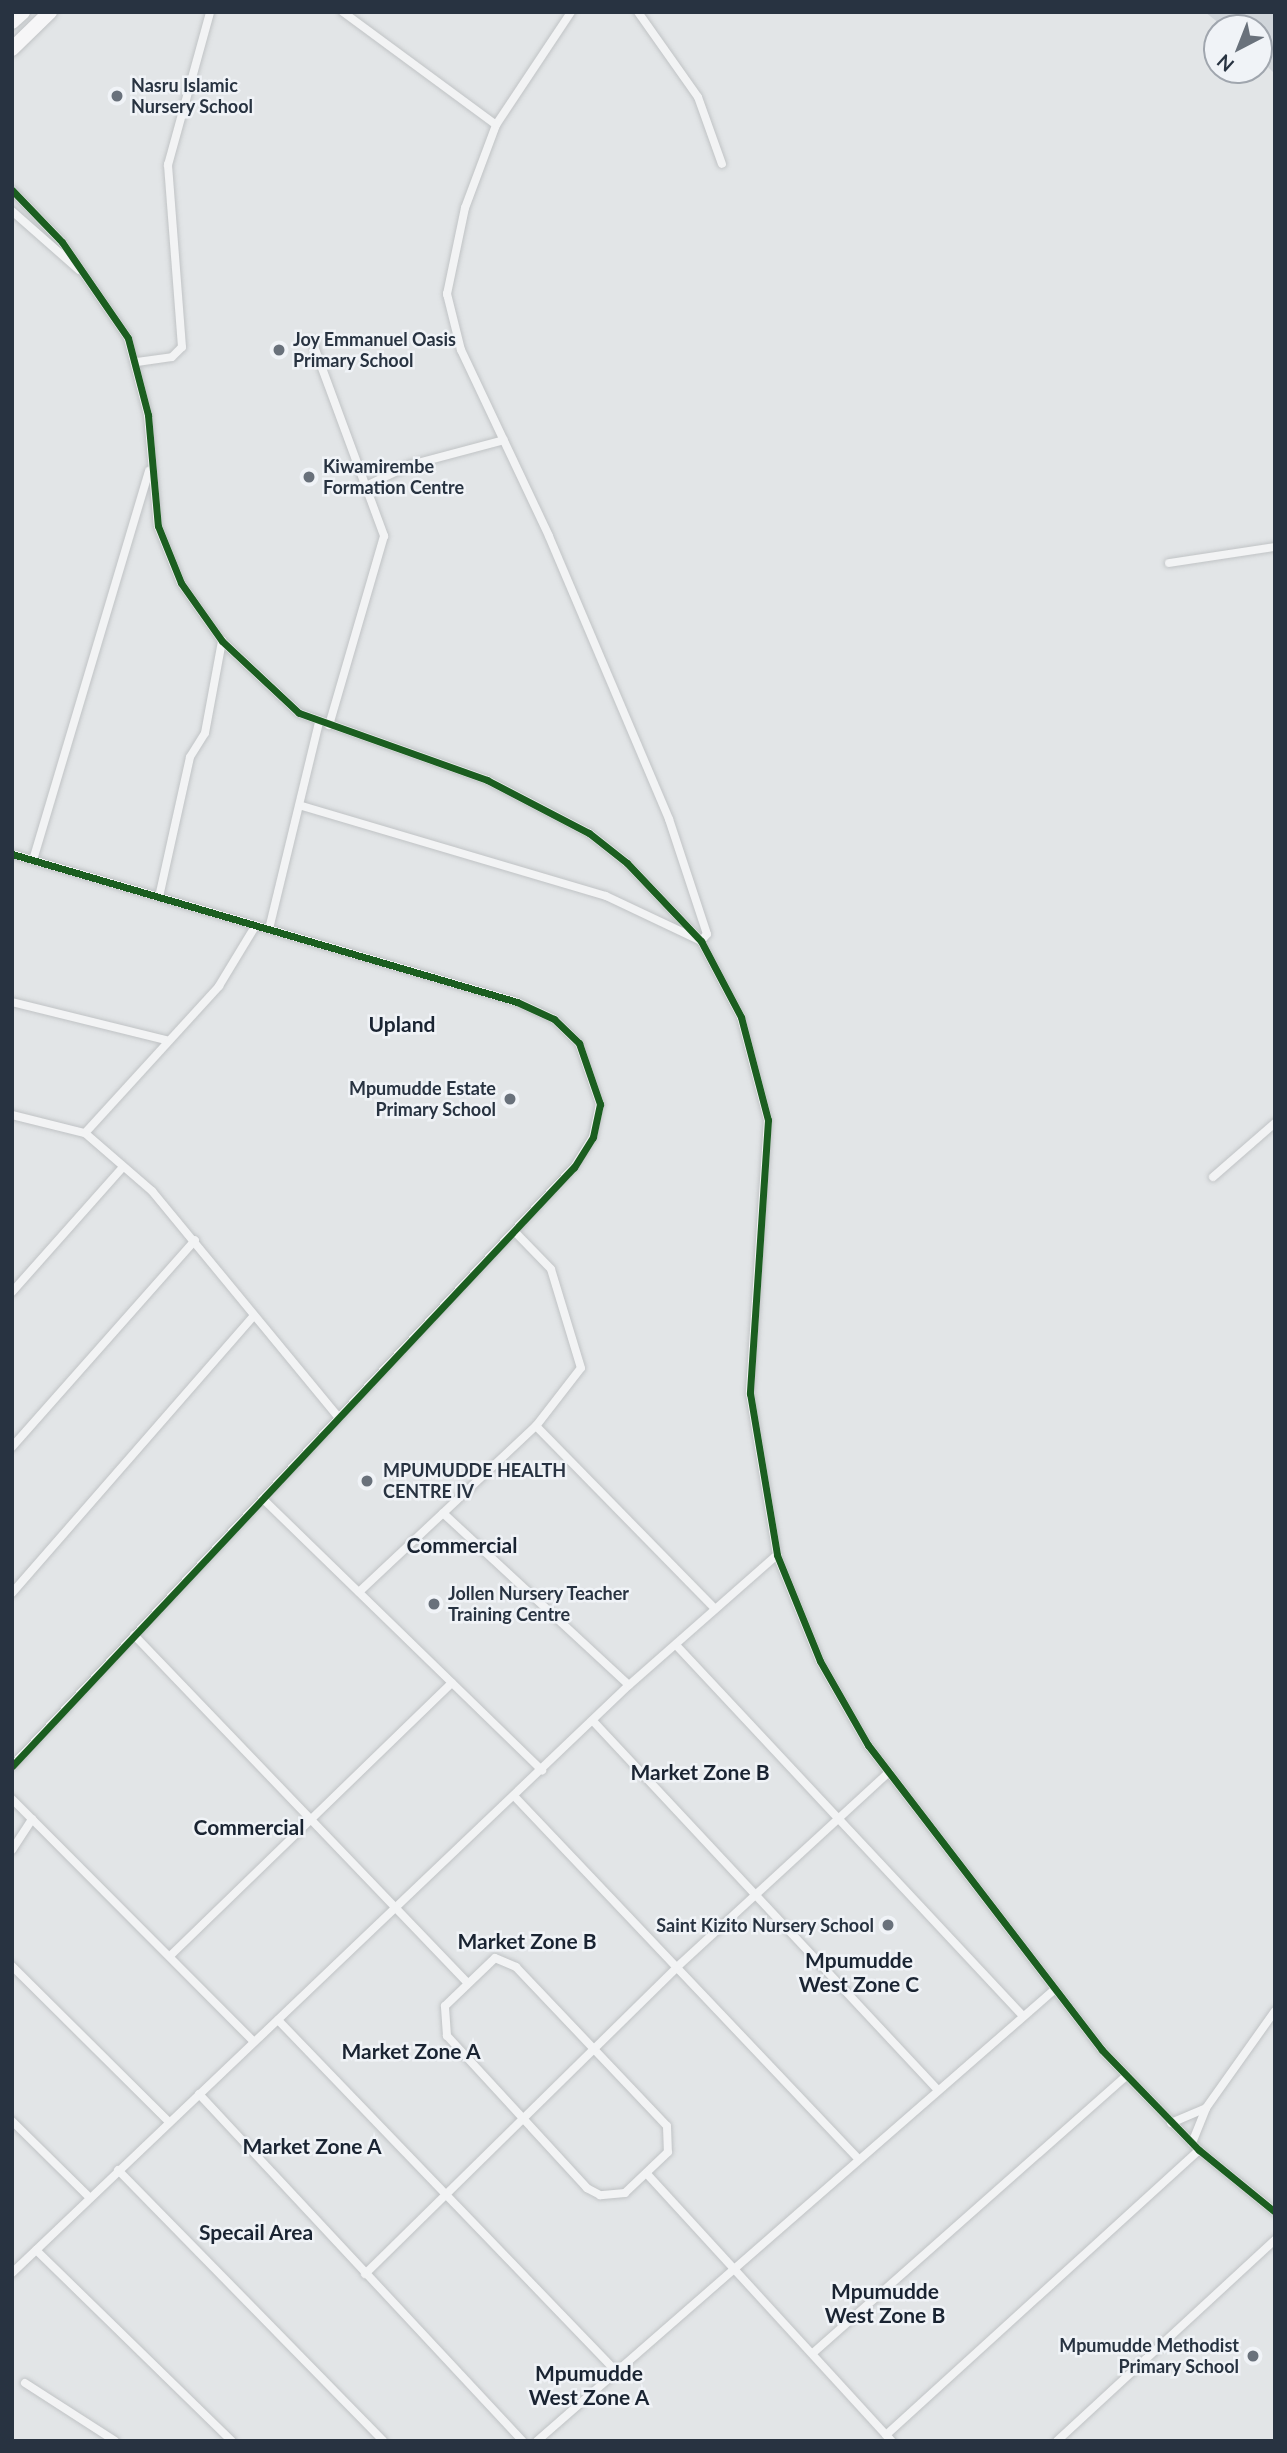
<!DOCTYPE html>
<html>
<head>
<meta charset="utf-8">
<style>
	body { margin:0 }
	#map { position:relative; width:1287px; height:2453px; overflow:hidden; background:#e2e5e7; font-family:Lato,sans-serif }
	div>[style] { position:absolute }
	.built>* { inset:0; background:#d0d5da }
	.roads { filter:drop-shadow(0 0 2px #c0c3c5) drop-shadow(0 0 2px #c0c3c5) }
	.minor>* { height:8px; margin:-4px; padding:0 4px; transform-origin:4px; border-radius:4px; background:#f2f3f4 }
	.trunk>* { height:14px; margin:-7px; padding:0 7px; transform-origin:7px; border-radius:7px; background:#f6f6f7 }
	.cycleway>* { height:7px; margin:-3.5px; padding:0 3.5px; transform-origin:3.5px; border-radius:3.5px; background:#1b5e20 }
	.dots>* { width:19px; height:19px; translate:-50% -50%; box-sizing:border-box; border:4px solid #f0f3f7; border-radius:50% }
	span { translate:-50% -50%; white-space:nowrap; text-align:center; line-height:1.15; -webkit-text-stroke:5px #f0f3f7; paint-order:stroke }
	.poi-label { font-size:18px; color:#283341; font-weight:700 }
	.left { translate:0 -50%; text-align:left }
	.right { translate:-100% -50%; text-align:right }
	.quarter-label { font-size:21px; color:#1a2432; font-weight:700 }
	.frame { position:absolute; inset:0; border:14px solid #283341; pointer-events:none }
	.north { position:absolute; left:1203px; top:14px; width:70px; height:70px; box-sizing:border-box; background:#f0f3f7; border:2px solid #a0a6ae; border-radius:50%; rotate:222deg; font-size:19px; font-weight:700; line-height:28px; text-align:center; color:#283341 }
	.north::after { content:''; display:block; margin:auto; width:24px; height:32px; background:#69717b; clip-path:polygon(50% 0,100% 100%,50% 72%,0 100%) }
</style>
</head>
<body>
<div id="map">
	<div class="built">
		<i style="clip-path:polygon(1205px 12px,1275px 12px,1275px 74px,1259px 58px,1259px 28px,1225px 28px)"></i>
	</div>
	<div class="roads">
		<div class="minor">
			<i style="left:343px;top:12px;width:190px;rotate:36.4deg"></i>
			<i style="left:638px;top:12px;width:104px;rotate:54.8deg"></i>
			<i style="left:698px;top:97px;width:71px;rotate:70.3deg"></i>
			<i style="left:12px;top:190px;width:72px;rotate:46.1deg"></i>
			<i style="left:62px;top:242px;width:116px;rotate:55.5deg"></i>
			<i style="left:128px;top:338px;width:80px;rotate:75.4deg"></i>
			<i style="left:148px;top:415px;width:111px;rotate:84.9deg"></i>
			<i style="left:158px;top:526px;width:61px;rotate:68deg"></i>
			<i style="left:181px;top:583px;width:71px;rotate:54.7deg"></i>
			<i style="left:222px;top:641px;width:105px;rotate:43.1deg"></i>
			<i style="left:299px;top:713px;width:200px;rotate:19.6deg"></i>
			<i style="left:487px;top:780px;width:115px;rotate:27.5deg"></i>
			<i style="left:589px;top:833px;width:48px;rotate:38.3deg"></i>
			<i style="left:627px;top:863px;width:108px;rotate:46.5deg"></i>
			<i style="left:701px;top:941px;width:86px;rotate:62.2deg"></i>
			<i style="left:741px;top:1017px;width:106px;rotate:75.3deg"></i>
			<i style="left:768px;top:1120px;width:274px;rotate:93.8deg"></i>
			<i style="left:750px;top:1393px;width:164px;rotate:80.5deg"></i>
			<i style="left:777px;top:1555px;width:114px;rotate:67.9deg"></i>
			<i style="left:820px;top:1661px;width:97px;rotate:60.3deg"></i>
			<i style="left:868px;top:1745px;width:384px;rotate:52.5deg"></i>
			<i style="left:1102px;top:2050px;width:139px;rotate:45.9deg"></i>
			<i style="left:1199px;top:2150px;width:98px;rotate:39.2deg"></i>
			<i style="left:12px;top:211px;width:89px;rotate:41.4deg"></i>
			<i style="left:312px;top:341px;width:208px;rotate:69.7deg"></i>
			<i style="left:384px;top:536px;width:197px;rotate:106.2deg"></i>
			<i style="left:137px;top:362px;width:35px;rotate:-8deg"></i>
			<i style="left:172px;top:357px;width:14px;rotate:-45deg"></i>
			<i style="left:182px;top:347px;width:183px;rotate:-94.4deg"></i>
			<i style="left:168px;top:165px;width:159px;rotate:-74.6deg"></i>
			<i style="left:370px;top:484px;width:44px;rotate:-25.4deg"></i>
			<i style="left:410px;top:465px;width:97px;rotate:-14.9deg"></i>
			<i style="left:1169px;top:563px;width:107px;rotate:-8.6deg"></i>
			<i style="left:302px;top:806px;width:317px;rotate:16.5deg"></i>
			<i style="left:606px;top:896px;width:105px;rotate:25.3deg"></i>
			<i style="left:701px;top:941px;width:9px;rotate:-49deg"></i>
			<i style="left:707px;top:934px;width:121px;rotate:-108.3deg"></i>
			<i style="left:669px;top:819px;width:307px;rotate:-113deg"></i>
			<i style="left:549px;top:536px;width:206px;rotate:-115.3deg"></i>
			<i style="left:461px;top:350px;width:58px;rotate:-104deg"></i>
			<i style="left:447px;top:294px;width:88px;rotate:-78.2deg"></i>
			<i style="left:465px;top:208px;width:89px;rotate:-69.5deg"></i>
			<i style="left:496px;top:125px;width:136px;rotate:-56.4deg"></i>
			<i style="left:12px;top:854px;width:526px;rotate:16.33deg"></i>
			<i style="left:517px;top:1002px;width:41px;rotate:24.7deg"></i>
			<i style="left:554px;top:1019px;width:35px;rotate:44deg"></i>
			<i style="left:579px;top:1043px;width:65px;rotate:71deg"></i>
			<i style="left:600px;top:1104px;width:34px;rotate:102deg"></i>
			<i style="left:593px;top:1137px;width:36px;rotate:122deg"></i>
			<i style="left:574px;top:1167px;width:821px;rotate:133.17deg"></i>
			<i style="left:33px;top:860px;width:406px;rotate:-73.4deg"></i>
			<i style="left:159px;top:897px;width:143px;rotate:-77.5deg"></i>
			<i style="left:190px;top:757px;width:28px;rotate:-58deg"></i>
			<i style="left:205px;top:733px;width:94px;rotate:-79.5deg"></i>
			<i style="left:269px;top:929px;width:213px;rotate:-76.4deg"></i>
			<i style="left:12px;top:1002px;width:159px;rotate:13.9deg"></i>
			<i style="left:12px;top:1115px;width:75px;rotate:13.9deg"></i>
			<i style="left:85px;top:1133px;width:89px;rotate:40.9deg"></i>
			<i style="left:152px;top:1191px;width:294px;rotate:50.5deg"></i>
			<i style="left:85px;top:1133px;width:199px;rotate:-47.6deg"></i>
			<i style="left:219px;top:986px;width:71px;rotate:-58.8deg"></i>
			<i style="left:1213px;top:1177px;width:82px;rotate:-41.1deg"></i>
			<i style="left:12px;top:1292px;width:167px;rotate:-48.4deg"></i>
			<i style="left:536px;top:1426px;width:256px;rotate:45.6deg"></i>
			<i style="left:12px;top:1447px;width:276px;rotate:-48.5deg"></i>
			<i style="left:264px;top:1500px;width:388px;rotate:44.2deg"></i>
			<i style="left:443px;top:1513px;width:253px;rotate:42.8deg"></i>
			<i style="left:359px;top:1592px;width:243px;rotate:-43.2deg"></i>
			<i style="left:536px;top:1426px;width:73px;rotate:-52.2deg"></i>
			<i style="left:581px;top:1368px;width:103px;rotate:-106.9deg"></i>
			<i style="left:551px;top:1269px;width:52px;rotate:-134.2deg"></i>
			<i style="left:12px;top:1593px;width:366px;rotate:-48.9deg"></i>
			<i style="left:134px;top:1635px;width:480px;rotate:46.2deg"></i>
			<i style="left:676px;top:1645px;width:507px;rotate:46.92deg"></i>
			<i style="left:593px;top:1721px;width:502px;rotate:46.94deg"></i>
			<i style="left:515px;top:1797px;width:499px;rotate:46.5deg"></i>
			<i style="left:12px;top:1799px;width:342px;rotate:45.1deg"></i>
			<i style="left:12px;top:1850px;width:37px;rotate:-57deg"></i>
			<i style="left:171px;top:1955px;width:391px;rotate:-44.1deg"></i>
			<i style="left:495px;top:1958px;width:23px;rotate:23deg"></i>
			<i style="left:516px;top:1967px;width:219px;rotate:46.5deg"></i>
			<i style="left:667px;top:2126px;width:26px;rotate:88deg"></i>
			<i style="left:668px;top:2152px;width:59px;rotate:136.4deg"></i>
			<i style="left:625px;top:2193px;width:25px;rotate:175deg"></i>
			<i style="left:600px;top:2195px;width:15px;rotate:-152deg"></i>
			<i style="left:587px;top:2188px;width:207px;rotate:-132.6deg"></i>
			<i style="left:447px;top:2036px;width:30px;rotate:-94deg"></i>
			<i style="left:445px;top:2006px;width:69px;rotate:-43.8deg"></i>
			<i style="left:12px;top:1966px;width:221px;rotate:44.8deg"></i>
			<i style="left:278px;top:2020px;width:490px;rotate:46.1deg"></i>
			<i style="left:199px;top:2094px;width:475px;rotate:47deg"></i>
			<i style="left:12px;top:2121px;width:108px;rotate:44.6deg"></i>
			<i style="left:1171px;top:2123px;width:38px;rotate:-23deg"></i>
			<i style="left:1192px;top:2143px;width:38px;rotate:-68deg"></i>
			<i style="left:1206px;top:2108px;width:119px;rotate:-54.6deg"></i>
			<i style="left:118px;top:2170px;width:379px;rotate:45.6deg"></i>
			<i style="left:647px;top:2174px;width:362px;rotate:47.5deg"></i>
			<i style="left:36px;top:2250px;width:274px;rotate:44.3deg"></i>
			<i style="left:12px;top:2273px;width:852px;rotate:-43.62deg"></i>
			<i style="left:629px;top:1685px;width:197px;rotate:-41.3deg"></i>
			<i style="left:365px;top:2274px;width:438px;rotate:-44.5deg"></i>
			<i style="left:677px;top:1967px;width:288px;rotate:-42.6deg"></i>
			<i style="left:813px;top:2353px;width:417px;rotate:-41.5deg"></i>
			<i style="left:25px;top:2383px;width:107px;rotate:32.8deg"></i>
			<i style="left:886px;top:2435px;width:423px;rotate:-42.3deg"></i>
			<i style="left:537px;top:2441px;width:686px;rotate:-41.1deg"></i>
			<i style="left:1057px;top:2441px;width:297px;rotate:-42.7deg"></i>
		</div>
		<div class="trunk">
			<i style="left:12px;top:22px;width:15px;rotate:-42deg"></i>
			<i style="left:12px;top:49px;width:53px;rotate:-44.2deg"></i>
		</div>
	</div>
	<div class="cycleway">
		<i style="left:12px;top:190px;width:72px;rotate:46.1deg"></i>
		<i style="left:62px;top:242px;width:116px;rotate:55.5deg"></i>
		<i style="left:128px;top:338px;width:80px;rotate:75.4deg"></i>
		<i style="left:148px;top:415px;width:111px;rotate:84.9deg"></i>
		<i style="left:158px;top:526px;width:61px;rotate:68deg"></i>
		<i style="left:181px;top:583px;width:71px;rotate:54.7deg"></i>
		<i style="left:222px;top:641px;width:105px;rotate:43.1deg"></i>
		<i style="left:299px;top:713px;width:200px;rotate:19.6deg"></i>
		<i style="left:487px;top:780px;width:115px;rotate:27.5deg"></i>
		<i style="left:589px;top:833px;width:48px;rotate:38.3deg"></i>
		<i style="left:627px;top:863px;width:108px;rotate:46.5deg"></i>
		<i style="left:701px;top:941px;width:86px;rotate:62.2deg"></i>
		<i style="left:741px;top:1017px;width:106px;rotate:75.3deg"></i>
		<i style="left:768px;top:1120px;width:274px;rotate:93.8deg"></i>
		<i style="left:750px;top:1393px;width:164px;rotate:80.5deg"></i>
		<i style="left:777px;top:1555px;width:114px;rotate:67.9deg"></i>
		<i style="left:820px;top:1661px;width:97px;rotate:60.3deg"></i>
		<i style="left:868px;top:1745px;width:384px;rotate:52.5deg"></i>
		<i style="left:1102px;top:2050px;width:139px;rotate:45.9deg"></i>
		<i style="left:1199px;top:2150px;width:98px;rotate:39.2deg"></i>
		<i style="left:12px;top:854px;width:526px;rotate:16.33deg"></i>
		<i style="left:517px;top:1002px;width:41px;rotate:24.7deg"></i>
		<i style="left:554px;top:1019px;width:35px;rotate:44deg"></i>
		<i style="left:579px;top:1043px;width:65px;rotate:71deg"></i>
		<i style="left:600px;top:1104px;width:34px;rotate:102deg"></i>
		<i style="left:593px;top:1137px;width:36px;rotate:122deg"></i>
		<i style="left:574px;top:1167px;width:821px;rotate:133.17deg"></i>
	</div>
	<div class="dots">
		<i style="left:117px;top:96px;background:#69717b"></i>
		<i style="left:279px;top:350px;background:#69717b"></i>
		<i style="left:309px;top:477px;background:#69717b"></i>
		<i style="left:510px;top:1099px;background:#69717b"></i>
		<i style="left:367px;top:1481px;background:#69717b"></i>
		<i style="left:434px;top:1604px;background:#69717b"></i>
		<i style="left:888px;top:1925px;background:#69717b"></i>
		<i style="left:1253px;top:2356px;background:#69717b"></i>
	</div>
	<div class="poi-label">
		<span class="left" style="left:131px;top:96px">Nasru Islamic<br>Nursery School</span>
		<span class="left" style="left:293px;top:350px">Joy Emmanuel Oasis<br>Primary School</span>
		<span class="left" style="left:323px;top:477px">Kiwamirembe<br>Formation Centre</span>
		<span class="right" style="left:496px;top:1099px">Mpumudde Estate<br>Primary School</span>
		<span class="left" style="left:383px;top:1481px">MPUMUDDE HEALTH<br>CENTRE IV</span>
		<span class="left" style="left:448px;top:1604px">Jollen Nursery Teacher<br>Training Centre</span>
		<span class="right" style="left:874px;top:1925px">Saint Kizito Nursery School</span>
		<span class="right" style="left:1239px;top:2356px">Mpumudde Methodist<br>Primary School</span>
	</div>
	<div class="quarter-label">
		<span style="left:402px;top:1024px">Upland</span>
		<span style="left:462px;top:1545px">Commercial</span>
		<span style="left:700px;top:1772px">Market Zone B</span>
		<span style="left:249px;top:1827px">Commercial</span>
		<span style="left:527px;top:1941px">Market Zone B</span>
		<span style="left:859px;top:1972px">Mpumudde<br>West Zone C</span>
		<span style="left:411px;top:2051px">Market Zone A</span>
		<span style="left:312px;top:2146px">Market Zone A</span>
		<span style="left:256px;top:2232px">Specail Area</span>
		<span style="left:885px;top:2303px">Mpumudde<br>West Zone B</span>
		<span style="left:589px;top:2385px">Mpumudde<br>West Zone A</span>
	</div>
	<div class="frame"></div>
	<div class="north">N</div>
</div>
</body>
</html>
